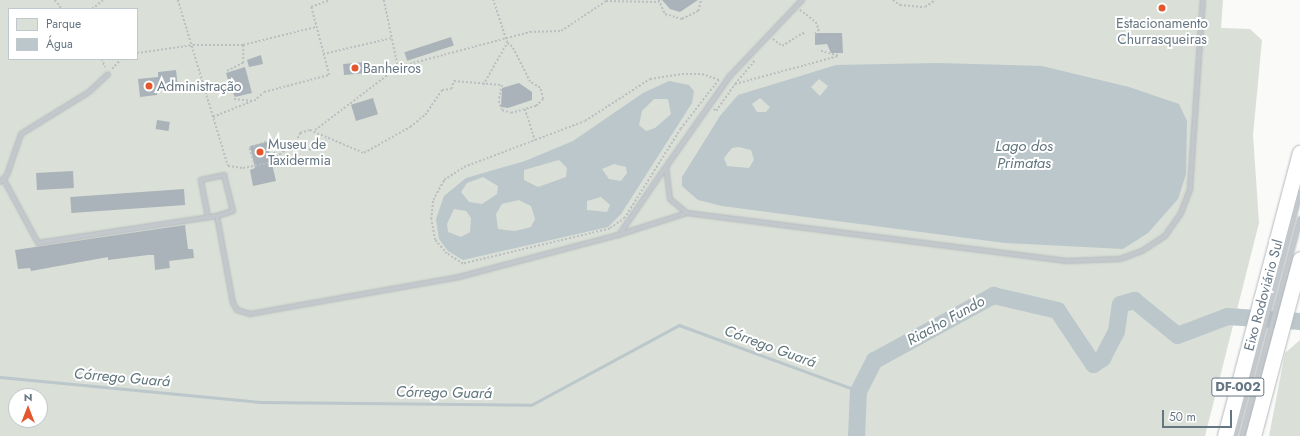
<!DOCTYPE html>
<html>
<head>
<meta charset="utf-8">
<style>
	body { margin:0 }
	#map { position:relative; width:1300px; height:436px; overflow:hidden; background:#fafaf8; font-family:Jost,sans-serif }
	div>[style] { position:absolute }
	.green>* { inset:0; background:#dadfd7 }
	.water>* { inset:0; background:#bbc7cb }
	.stream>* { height:3px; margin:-1.5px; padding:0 1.5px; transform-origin:1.5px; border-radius:1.5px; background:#bbc7cb }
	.river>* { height:17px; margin:-8.5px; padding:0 8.5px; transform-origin:8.5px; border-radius:8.5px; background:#bbc7cb }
	.building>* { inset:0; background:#aab3b9; transform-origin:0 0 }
	.path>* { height:1.5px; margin-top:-0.75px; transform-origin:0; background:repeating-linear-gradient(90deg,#bbbfc2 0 2px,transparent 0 4px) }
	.roads { filter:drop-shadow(0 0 1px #b4b9bd) drop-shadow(0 0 1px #b4b9bd) }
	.lane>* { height:4px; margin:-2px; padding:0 2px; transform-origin:2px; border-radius:2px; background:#c3c8cc }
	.highway>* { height:15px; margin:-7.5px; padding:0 7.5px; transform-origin:7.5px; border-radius:7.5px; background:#fff }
	.dots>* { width:11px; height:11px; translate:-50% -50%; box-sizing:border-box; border:2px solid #fff; border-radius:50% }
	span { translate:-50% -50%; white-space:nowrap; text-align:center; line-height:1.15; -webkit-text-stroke:4px #fff; paint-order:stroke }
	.shield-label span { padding:1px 3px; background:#fff; border:1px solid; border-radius:3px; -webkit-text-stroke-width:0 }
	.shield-label { font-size:13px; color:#657683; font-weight:700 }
	.poi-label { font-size:14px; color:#657683 }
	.left { translate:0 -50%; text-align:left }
	.street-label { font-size:14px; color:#657683 }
	.water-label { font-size:15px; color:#60757c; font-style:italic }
	.legend { position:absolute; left:8px; top:8px; width:130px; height:52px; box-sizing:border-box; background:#fff; border:1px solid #c1c8cd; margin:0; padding:5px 7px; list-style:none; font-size:12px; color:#657683 }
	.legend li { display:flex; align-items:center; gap:8px; height:20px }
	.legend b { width:20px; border:1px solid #c1c8cd }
	.north { position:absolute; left:8px; top:388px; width:40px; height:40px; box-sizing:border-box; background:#fff; border:1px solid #c1c8cd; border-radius:50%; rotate:0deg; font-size:11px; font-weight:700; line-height:16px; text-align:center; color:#657683 }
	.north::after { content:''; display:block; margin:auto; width:14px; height:18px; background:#e4572e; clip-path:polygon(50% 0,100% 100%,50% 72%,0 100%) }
	.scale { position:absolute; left:1162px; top:410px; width:70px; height:18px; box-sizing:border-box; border:2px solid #657683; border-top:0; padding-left:5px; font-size:12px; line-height:14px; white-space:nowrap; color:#657683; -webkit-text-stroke:3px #fff; paint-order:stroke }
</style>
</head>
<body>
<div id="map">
	<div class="green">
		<i style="clip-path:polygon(evenodd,0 0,1223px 0,1221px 28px,1250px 29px,1262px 40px,1253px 135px,1259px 223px,1205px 436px,0 436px,0 0,9px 9px,137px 9px,137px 59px,9px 59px,9px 9px,0 0,16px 396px,40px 396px,40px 420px,16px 420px,16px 396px)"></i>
		<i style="clip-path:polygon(1300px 340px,1300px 436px,1269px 436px,1285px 353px)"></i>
	</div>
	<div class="water">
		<i style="clip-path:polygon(evenodd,937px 63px,1042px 66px,1129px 87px,1179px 104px,1187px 121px,1186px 174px,1178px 199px,1148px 233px,1123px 249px,1005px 243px,722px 206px,698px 200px,682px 186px,682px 177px,720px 116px,738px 95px,836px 65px,937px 63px,819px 79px,828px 86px,820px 96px,811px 87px,819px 79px,937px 63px,760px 98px,770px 107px,766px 112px,757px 112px,752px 104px,760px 98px,937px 63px,739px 147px,751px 150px,754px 160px,749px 168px,727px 166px,724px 158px,732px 148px,739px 147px)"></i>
		<i style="clip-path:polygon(evenodd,669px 81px,689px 85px,694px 91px,692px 103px,621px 214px,608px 227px,463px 260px,448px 251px,439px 239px,436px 219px,444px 196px,466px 178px,525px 161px,573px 141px,643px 93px,669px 81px,654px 99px,668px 99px,671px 114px,655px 128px,646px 131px,639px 125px,642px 111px,654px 99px,669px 81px,559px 160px,567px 168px,566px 177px,538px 187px,524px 180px,524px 170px,559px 160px,669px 81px,614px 164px,626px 167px,627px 173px,621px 181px,609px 179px,602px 169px,614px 164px,669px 81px,483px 177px,498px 186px,497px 194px,482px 204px,469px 202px,461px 192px,467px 183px,483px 177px,669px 81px,601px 197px,610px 205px,607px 212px,587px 210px,587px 201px,601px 197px,669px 81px,519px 200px,531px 206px,535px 219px,531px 227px,515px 231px,498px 229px,496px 214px,502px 204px,519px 200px,669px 81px,454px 209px,466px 211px,471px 218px,470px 232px,461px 237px,448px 232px,447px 224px,454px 209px)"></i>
	</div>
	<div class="stream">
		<i style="left:0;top:377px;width:262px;rotate:5.5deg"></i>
		<i style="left:261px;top:402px;width:270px;rotate:0.6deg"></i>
		<i style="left:531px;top:405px;width:168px;rotate:-28.4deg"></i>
		<i style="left:679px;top:325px;width:191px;rotate:20.2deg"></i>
	</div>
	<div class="river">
		<i style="left:856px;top:436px;width:45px;rotate:-87.5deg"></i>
		<i style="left:858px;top:391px;width:35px;rotate:-63deg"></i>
		<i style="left:874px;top:360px;width:136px;rotate:-28.6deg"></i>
		<i style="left:993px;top:295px;width:66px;rotate:13.2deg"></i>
		<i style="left:1057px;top:310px;width:65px;rotate:56.3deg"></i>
		<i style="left:1093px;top:364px;width:11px;rotate:-34deg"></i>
		<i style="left:1102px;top:358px;width:30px;rotate:-63deg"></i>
		<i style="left:1116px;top:331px;width:27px;rotate:-82deg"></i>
		<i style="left:1120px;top:304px;width:15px;rotate:-16deg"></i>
		<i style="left:1134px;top:300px;width:55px;rotate:39.1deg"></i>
		<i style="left:1177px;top:335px;width:53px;rotate:-20.8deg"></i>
		<i style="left:1227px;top:316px;width:73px;rotate:3.9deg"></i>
	</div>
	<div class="building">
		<i style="clip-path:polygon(662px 0,698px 0,680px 12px,670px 9px)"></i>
		<i style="clip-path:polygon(815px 33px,842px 33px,843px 53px,831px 53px,827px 44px,815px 45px)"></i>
		<i style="left:451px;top:37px;width:9px;height:49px;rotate:72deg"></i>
		<i style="clip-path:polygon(261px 55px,263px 64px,249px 67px,247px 60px)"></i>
		<i style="left:366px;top:62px;width:11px;height:23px;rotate:85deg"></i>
		<i style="clip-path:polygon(245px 67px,252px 93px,235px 97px,232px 91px,236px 84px,228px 80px,226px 73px)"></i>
		<i style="clip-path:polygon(176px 70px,178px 87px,157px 89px,157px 95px,140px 97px,138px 79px,158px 77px,158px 72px)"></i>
		<i style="clip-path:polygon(519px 83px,532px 92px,532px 100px,508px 108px,501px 107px,502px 88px)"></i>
		<i style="left:373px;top:98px;width:17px;height:23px;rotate:73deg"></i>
		<i style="left:157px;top:120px;width:13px;height:9px;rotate:9deg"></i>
		<i style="clip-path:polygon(267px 142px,276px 181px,253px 186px,250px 170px,255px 168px,250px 146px)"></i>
		<i style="left:73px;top:171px;width:17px;height:37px;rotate:87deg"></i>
		<i style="left:184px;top:189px;width:16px;height:114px;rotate:86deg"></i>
		<i style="clip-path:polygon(185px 225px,188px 249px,193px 249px,194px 258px,169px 261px,170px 268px,155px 270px,154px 255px,148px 255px,108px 260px,108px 257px,31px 271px,30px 268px,18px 269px,15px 250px)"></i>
	</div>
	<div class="path">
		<i style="left:55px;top:0;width:11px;rotate:52deg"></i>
		<i style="left:178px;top:0;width:173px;rotate:73.2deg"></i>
		<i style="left:228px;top:166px;width:15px;rotate:8deg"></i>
		<i style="left:243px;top:168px;width:33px;rotate:-11deg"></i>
		<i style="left:275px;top:162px;width:5px;rotate:-79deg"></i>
		<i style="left:276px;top:157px;width:25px;rotate:-37deg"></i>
		<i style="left:296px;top:142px;width:10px;rotate:-66deg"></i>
		<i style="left:300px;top:133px;width:10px;rotate:-17deg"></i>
		<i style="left:310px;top:130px;width:59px;rotate:23.1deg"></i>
		<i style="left:364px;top:153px;width:53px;rotate:-29.5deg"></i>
		<i style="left:410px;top:127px;width:19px;rotate:-39deg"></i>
		<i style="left:425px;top:115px;width:30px;rotate:-56deg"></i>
		<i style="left:442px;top:90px;width:9px;rotate:-6deg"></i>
		<i style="left:451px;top:89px;width:9px;rotate:-69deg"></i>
		<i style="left:454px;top:81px;width:48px;rotate:4.8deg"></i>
		<i style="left:502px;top:85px;width:16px;rotate:101deg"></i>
		<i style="left:499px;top:101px;width:9px;rotate:72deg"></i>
		<i style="left:502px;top:110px;width:9px;rotate:18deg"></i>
		<i style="left:511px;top:113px;width:26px;rotate:-16deg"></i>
		<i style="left:536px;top:106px;width:10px;rotate:-45deg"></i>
		<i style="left:543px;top:99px;width:11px;rotate:-105deg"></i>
		<i style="left:540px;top:88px;width:12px;rotate:-149deg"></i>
		<i style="left:530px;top:82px;width:39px;rotate:-117deg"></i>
		<i style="left:512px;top:47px;width:6px;rotate:-141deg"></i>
		<i style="left:507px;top:43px;width:45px;rotate:-108deg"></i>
		<i style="left:384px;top:0;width:68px;rotate:78.2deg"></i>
		<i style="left:659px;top:0;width:15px;rotate:67deg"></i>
		<i style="left:665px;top:14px;width:18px;rotate:16deg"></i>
		<i style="left:682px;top:19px;width:18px;rotate:-27deg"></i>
		<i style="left:698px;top:11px;width:11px;rotate:-75deg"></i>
		<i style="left:893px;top:0;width:9px;rotate:36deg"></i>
		<i style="left:900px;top:5px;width:25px;rotate:5deg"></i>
		<i style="left:925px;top:7px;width:12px;rotate:-35deg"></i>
		<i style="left:92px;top:9px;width:14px;rotate:-39deg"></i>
		<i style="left:800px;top:10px;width:20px;rotate:37deg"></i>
		<i style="left:816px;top:22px;width:9px;rotate:69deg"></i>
		<i style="left:819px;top:30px;width:8px;rotate:130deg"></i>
		<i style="left:773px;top:39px;width:11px;rotate:38deg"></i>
		<i style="left:782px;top:46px;width:25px;rotate:-32deg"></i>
		<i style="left:803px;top:33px;width:4px;rotate:45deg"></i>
		<i style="left:137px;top:53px;width:57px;rotate:-8.1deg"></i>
		<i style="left:193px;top:45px;width:50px"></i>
		<i style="left:243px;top:45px;width:75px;rotate:-13.9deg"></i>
		<i style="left:323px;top:54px;width:71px;rotate:-13.1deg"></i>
		<i style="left:102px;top:59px;width:9px;rotate:69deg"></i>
		<i style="left:112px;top:69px;width:13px;rotate:-48deg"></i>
		<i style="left:227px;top:71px;width:18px;rotate:-27deg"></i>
		<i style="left:243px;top:63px;width:18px;rotate:-90deg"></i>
		<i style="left:682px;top:74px;width:20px"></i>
		<i style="left:702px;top:74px;width:18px;rotate:19deg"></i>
		<i style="left:719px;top:80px;width:62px;rotate:127.8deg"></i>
		<i style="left:681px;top:129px;width:105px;rotate:122.2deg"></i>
		<i style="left:625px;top:218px;width:19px;rotate:144deg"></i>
		<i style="left:610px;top:229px;width:151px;rotate:166.6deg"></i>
		<i style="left:463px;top:264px;width:19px;rotate:-148deg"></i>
		<i style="left:447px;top:254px;width:18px;rotate:-131deg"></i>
		<i style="left:435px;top:240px;width:21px;rotate:-101deg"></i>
		<i style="left:431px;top:219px;width:19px;rotate:-84deg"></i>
		<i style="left:433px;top:200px;width:23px;rotate:-61deg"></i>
		<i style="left:444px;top:180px;width:24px;rotate:-33deg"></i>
		<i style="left:464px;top:167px;width:129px;rotate:-20.8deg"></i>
		<i style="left:585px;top:121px;width:77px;rotate:-32.9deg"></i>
		<i style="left:650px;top:79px;width:32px;rotate:-9deg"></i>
		<i style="left:230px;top:80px;width:9px;rotate:77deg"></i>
		<i style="left:735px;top:84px;width:30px;rotate:-50deg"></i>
		<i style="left:483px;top:85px;width:48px;rotate:-60.3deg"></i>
		<i style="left:234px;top:99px;width:20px;rotate:6deg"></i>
		<i style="left:254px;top:101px;width:13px;rotate:-42deg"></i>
		<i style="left:264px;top:92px;width:67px;rotate:-14.7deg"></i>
		<i style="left:329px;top:75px;width:70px;rotate:-104.8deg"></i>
		<i style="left:311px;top:7px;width:20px;rotate:-20deg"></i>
		<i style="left:525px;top:109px;width:33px;rotate:72deg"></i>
		<i style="left:714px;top:109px;width:3px;rotate:45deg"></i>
		<i style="left:716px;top:111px;width:33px;rotate:-55deg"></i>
		<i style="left:735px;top:84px;width:107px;rotate:-15.2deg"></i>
		<i style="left:838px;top:56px;width:20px;rotate:-165deg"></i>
		<i style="left:213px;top:117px;width:42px;rotate:-22.3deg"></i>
		<i style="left:315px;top:130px;width:104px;rotate:-37.2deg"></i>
		<i style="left:398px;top:67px;width:137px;rotate:-14.9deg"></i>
		<i style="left:530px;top:32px;width:31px;rotate:-2deg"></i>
		<i style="left:561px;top:31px;width:54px;rotate:-33.7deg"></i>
		<i style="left:606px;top:1px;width:53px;rotate:1.1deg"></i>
		<i style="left:296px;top:143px;width:9px;rotate:54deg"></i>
		<i style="left:301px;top:150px;width:19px;rotate:-3deg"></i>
		<i style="left:320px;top:149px;width:12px;rotate:-59deg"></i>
		<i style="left:255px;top:166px;width:19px;rotate:-108deg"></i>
		<i style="left:249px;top:148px;width:22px;rotate:-21deg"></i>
		<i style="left:270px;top:140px;width:18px;rotate:71deg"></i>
	</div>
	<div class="roads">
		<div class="lane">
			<i style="left:4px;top:180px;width:72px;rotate:61.6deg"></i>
			<i style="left:38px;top:243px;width:181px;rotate:-8.6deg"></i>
			<i style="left:0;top:182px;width:10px;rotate:-45deg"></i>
			<i style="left:7px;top:175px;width:43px;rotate:-71.1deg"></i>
			<i style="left:21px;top:134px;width:80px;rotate:-31.7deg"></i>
			<i style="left:89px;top:92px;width:26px;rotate:-43deg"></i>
			<i style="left:687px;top:213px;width:22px;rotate:-141deg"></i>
			<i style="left:670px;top:199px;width:32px;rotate:-97deg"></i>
			<i style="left:666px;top:167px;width:111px;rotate:-54.9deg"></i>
			<i style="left:730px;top:76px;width:105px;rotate:-46.5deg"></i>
			<i style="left:208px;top:217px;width:38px;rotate:-101deg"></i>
			<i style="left:201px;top:180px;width:24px;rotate:-12deg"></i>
			<i style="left:224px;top:175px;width:37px;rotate:76deg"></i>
			<i style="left:233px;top:211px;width:17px;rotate:163deg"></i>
			<i style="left:217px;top:216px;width:88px;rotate:79.6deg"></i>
			<i style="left:233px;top:303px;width:8px;rotate:60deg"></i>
			<i style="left:237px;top:310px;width:14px;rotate:17deg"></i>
			<i style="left:250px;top:314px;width:212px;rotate:-10deg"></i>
			<i style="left:459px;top:277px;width:164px;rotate:-14.8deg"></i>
			<i style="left:618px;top:235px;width:72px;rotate:-17.7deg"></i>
			<i style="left:687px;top:213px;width:383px;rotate:7.2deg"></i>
			<i style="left:1067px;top:261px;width:53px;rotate:-2.2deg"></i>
			<i style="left:1120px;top:259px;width:23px;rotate:-20deg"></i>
			<i style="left:1142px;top:251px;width:27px;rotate:-33deg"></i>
			<i style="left:1165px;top:236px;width:28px;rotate:-55deg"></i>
			<i style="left:1181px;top:213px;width:26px;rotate:-69deg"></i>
			<i style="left:1190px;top:189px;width:189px;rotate:-86.1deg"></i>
			<i style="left:619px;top:235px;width:81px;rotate:-55.5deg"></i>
			<i style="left:1235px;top:436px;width:252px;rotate:-75deg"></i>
			<i style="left:1242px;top:436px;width:225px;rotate:-75deg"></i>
		</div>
		<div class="highway">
			<i style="left:1225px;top:436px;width:293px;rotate:-75.2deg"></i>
			<i style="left:1253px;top:436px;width:183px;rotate:-75.1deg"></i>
		</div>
	</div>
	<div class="dots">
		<i style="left:1162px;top:8px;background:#e4572e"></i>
		<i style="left:355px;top:68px;background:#e4572e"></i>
		<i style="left:149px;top:86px;background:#e4572e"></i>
		<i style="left:260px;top:152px;background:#e4572e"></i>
	</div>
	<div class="shield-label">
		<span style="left:1238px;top:387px">DF-002</span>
	</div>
	<div class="poi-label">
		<span style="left:1162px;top:31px">Estacionamento<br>Churrasqueiras</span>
		<span class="left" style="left:363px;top:68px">Banheiros</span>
		<span class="left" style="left:157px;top:86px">Administração</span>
		<span class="left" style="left:268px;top:152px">Museu de<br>Taxidermia</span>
	</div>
	<div class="street-label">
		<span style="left:1263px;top:295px;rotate:-75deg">Eixo Rodoviário Sul</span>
	</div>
	<div class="water-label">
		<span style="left:1024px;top:155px">Lago dos<br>Primatas</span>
		<span style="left:946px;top:321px;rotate:-29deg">Riacho Fundo</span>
		<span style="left:770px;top:347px;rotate:20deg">Córrego Guará</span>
		<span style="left:122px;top:378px;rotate:5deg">Córrego Guará</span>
		<span style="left:444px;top:393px;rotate:1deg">Córrego Guará</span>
	</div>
	<ul class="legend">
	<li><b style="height:11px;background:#dadfd7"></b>Parque</li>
	<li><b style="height:11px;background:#bbc7cb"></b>Água</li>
	</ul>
	<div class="north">N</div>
	<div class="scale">50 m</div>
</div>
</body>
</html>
